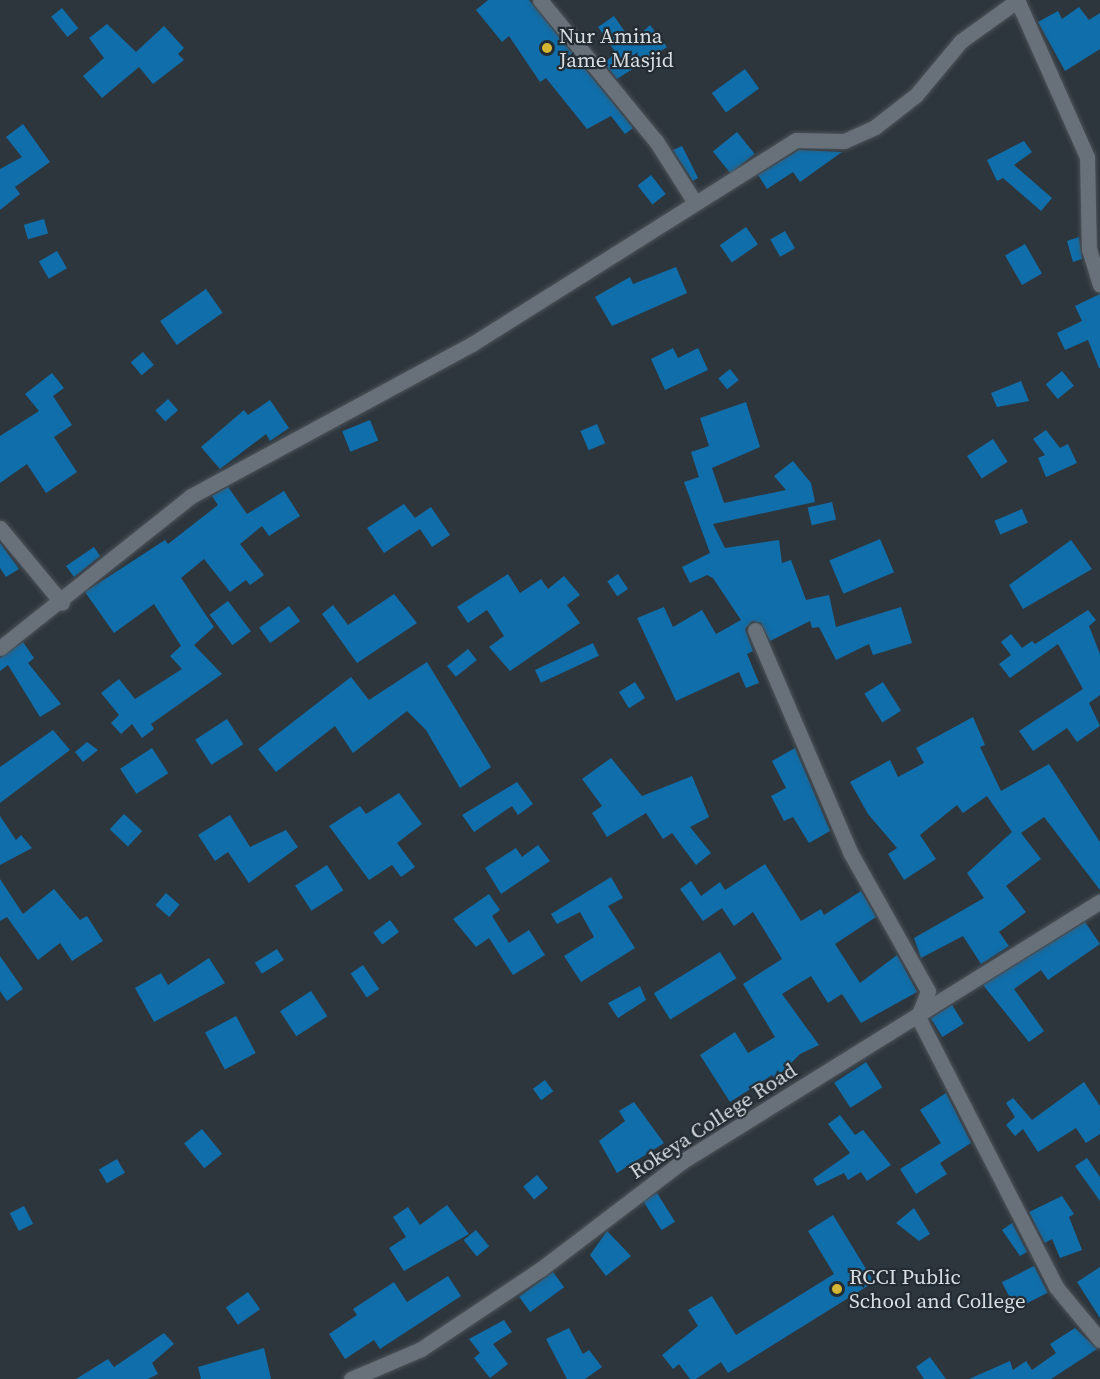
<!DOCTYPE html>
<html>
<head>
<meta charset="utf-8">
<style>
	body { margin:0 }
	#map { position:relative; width:1100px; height:1379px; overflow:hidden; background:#2e363d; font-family:"Source Serif 4",serif }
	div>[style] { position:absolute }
	.building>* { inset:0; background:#106eaa; transform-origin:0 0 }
	.roads { filter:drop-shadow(0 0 2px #4c5359) drop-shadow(0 0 2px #4c5359) }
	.minor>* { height:15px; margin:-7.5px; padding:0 7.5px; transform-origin:7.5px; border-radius:7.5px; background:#68717a }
	.dots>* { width:16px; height:16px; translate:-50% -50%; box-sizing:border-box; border:3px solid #242c33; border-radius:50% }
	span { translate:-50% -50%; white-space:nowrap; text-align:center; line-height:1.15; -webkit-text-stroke:4.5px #242c33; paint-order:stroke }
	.poi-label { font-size:21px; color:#d7dde1 }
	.left { translate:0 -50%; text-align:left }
	.street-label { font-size:21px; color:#d7dde1 }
</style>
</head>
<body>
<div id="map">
	<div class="building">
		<i style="clip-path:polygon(488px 0,529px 0,633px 128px,625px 134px,611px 116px,587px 129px,546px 78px,540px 82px,509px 36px,502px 42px,476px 10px)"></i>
		<i style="clip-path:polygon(1079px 7px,1089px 20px,1100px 13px,1100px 49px,1065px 71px,1038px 22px,1058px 11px,1062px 19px)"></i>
		<i style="left:62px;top:8px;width:26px;height:14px;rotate:51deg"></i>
		<i style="clip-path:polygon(614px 16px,632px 42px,650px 25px,667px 47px,617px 79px,604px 63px,616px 53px,598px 27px)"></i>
		<i style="clip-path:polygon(107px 24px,136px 52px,164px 26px,184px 48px,178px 54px,184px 60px,153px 84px,139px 67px,102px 98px,83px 76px,104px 58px,89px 38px)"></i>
		<i style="left:745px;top:69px;width:24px;height:41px;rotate:54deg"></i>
		<i style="clip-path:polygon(23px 124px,50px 162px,15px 187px,20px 194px,0 210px,0 169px,22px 157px,6px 137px)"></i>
		<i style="left:737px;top:132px;width:28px;height:31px;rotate:51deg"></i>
		<i style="clip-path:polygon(1024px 141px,1032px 152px,1014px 165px,1052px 198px,1041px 211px,1003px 178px,997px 181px,987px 160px)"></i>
		<i style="clip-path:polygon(682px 146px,698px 178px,693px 181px,673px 150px)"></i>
		<i style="clip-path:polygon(799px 150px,842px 152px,800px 182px,793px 172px,767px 189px,758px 175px)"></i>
		<i style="left:651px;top:175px;width:24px;height:17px;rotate:52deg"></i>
		<i style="left:44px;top:219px;width:15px;height:21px;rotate:74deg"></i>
		<i style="left:746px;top:227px;width:21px;height:32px;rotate:55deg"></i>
		<i style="left:785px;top:231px;width:20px;height:17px;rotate:60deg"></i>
		<i style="clip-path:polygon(1079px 237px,1082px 259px,1073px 262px,1067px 241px)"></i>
		<i style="left:1025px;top:244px;width:34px;height:23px;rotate:60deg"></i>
		<i style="left:57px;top:251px;width:20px;height:21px;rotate:60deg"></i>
		<i style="clip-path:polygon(676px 267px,687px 293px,612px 326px,595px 297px,630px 277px,633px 284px)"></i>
		<i style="left:206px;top:289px;width:29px;height:56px;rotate:55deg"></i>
		<i style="clip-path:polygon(1100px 294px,1100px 368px,1099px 368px,1088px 340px,1065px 350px,1057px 333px,1082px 321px,1075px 306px)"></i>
		<i style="clip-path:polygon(673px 348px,678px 358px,698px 348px,708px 370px,665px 390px,651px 359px)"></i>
		<i style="left:143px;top:352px;width:17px;height:16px;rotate:50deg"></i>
		<i style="left:730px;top:369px;width:14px;height:15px;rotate:51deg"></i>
		<i style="left:1062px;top:371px;width:19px;height:21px;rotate:51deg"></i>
		<i style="clip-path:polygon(52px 373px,64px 388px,53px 396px,72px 425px,54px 437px,77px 472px,46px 493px,27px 464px,0 483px,0 436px,39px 411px,25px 394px)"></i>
		<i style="clip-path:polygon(1021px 381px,1029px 401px,997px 407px,991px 393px)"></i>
		<i style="left:168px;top:399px;width:15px;height:17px;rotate:48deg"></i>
		<i style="clip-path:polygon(270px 400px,289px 428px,270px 441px,266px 434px,220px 469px,201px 447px,244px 410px,248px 415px)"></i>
		<i style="clip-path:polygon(746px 402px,760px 447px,712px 468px,724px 503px,786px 490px,774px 476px,793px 461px,811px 483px,815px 502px,713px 524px,725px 548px,779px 540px,782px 563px,791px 560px,806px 600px,829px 595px,836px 627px,901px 607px,912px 643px,873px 655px,869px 644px,836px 660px,819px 627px,812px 628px,810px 621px,770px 641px,761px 623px,752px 621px,745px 629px,753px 651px,747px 654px,759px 683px,746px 688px,739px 672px,676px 701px,637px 618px,664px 607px,673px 627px,702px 610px,716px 634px,741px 620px,713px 578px,707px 575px,690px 583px,682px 567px,710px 553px,684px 482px,699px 477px,691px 452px,709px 446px,700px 418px)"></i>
		<i style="left:370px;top:420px;width:22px;height:30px;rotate:68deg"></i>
		<i style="left:597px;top:424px;width:21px;height:18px;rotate:67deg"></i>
		<i style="clip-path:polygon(1046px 430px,1060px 448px,1068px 444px,1077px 463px,1046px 477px,1038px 458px,1045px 455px,1033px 439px)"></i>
		<i style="left:993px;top:439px;width:27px;height:31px;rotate:57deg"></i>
		<i style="clip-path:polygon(228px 487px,247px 514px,284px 491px,300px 516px,269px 536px,262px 526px,240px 544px,264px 575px,250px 585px,246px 580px,230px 592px,204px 559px,181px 578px,214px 627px,194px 645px,222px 674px,151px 724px,154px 729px,142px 738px,132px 724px,121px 734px,111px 723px,119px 715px,101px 693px,119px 679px,135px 699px,182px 669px,170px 656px,181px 646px,154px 604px,114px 633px,85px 592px,165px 540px,168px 544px,218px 505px,212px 496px)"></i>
		<i style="left:832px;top:502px;width:18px;height:25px;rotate:77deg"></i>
		<i style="clip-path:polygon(404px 504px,415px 518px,431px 507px,450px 535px,432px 547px,420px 529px,384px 553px,367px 528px)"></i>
		<i style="left:1022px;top:509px;width:15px;height:30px;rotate:67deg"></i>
		<i style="left:880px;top:539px;width:36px;height:55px;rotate:67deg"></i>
		<i style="clip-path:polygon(1071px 540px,1092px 569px,1023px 609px,1009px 585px)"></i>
		<i style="clip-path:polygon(0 543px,19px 569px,6px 577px,0 568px)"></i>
		<i style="clip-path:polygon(94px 547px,100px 556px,74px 577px,66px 566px)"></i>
		<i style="clip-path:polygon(508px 574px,520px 593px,541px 579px,548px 589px,564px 576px,580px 595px,567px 605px,580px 623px,510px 671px,489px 647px,504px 636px,487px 610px,468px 623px,457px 607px)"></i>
		<i style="left:618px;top:574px;width:18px;height:13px;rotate:56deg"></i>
		<i style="clip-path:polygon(394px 594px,417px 623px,357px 663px,322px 614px,333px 605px,348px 625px)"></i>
		<i style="left:228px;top:601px;width:38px;height:23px;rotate:53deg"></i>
		<i style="left:289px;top:606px;width:19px;height:37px;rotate:54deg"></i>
		<i style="clip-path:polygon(1088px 610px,1096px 620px,1089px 626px,1100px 654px,1100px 695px,1089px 703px,1100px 726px,1077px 742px,1067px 728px,1033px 751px,1019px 731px,1083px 689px,1058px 644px,1010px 678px,999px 664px,1011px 655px,1001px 642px,1011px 634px,1022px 648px,1032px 641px,1035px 644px)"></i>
		<i style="clip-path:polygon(23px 642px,34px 658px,28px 663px,61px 704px,40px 717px,8px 665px,0 671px,0 658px)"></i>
		<i style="left:593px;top:643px;width:14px;height:64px;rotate:65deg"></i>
		<i style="left:468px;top:649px;width:14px;height:27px;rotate:51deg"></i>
		<i style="clip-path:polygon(427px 662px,491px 767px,460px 788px,426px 730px,407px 711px,353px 753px,335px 726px,276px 772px,258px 749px,351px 677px,369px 700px)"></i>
		<i style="left:635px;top:682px;width:19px;height:19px;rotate:58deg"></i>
		<i style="left:883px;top:682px;width:34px;height:22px;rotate:58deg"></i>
		<i style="clip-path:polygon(973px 717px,985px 745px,980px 747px,1001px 791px,1049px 764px,1100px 842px,1100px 890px,1044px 817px,1021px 833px,1041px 859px,1006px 886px,1026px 912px,999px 932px,1009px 946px,981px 964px,963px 936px,921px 958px,914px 938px,984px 898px,967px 873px,1012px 832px,987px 796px,963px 813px,957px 805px,920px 835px,936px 859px,904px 880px,888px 854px,897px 848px,868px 814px,850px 782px,890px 760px,898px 777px,924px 763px,916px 748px)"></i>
		<i style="left:227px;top:719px;width:30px;height:38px;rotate:57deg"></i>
		<i style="clip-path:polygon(53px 730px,70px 750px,0 803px,0 767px)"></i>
		<i style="clip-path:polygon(87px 742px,98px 750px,83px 762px,75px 752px)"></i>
		<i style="left:152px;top:748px;width:30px;height:38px;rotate:57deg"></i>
		<i style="clip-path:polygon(795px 748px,830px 831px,809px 843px,793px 817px,784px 821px,771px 796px,786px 788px,772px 761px)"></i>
		<i style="clip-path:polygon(611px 758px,642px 796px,692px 776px,709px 817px,690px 827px,711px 853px,696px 865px,672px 833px,663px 839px,646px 813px,607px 837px,592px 813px,602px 806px,582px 779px)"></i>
		<i style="clip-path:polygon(517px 782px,533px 804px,518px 815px,512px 806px,474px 832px,462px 815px)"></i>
		<i style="clip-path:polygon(399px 793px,422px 824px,397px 843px,415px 867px,401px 877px,392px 865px,369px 880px,329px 826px,360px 806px,366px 814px)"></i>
		<i style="left:124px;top:814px;width:25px;height:21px;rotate:43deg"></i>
		<i style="clip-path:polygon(230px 815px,250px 847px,286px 830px,298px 847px,249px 883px,228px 852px,215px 861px,198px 835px)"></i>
		<i style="clip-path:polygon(0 816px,16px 840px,21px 835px,32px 848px,0 865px)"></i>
		<i style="clip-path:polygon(538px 845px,550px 861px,501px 894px,485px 868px,516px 848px,522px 857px)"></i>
		<i style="clip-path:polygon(765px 864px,801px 921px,821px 909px,824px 915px,861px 891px,876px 917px,835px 944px,860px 983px,897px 955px,917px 992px,861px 1023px,842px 994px,828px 1003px,811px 976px,782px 994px,819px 1045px,800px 1054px,775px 1079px,772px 1075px,730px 1102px,700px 1055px,735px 1032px,748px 1053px,775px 1037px,743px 984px,782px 959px,753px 912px,734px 926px,722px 908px,703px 921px,680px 889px,691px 881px,701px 896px,720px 882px,725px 890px)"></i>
		<i style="left:327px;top:865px;width:30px;height:38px;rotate:57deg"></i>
		<i style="clip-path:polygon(611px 877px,623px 898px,608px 906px,635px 948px,581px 982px,564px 956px,594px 937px,580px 912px,557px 924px,551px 914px)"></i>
		<i style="clip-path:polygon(0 879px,23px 914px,54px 889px,80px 920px,87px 916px,103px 941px,72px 961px,60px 943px,38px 960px,7px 917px,0 921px)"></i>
		<i style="left:166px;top:893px;width:18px;height:16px;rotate:41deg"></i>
		<i style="clip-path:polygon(489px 894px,500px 910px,492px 916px,509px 943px,529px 930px,545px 955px,513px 975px,489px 938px,476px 947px,453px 919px)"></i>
		<i style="left:390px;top:920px;width:15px;height:21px;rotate:53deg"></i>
		<i style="clip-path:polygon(1085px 922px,1100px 944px,1048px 980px,1041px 970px,1014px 989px,1044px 1031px,1029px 1042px,983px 985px)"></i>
		<i style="left:277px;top:949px;width:13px;height:26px;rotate:58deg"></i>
		<i style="left:720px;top:952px;width:31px;height:78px;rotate:58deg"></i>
		<i style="clip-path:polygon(0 956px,23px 989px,7px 1001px,0 991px)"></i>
		<i style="clip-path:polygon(209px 958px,225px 983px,154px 1022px,135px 988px,161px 973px,168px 985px)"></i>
		<i style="left:363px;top:965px;width:29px;height:15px;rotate:56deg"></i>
		<i style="clip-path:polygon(640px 986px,646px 1000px,618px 1018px,608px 1003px)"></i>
		<i style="left:311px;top:991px;width:30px;height:37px;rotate:57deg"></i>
		<i style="left:952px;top:1005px;width:22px;height:25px;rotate:58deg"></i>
		<i style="left:236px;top:1016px;width:42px;height:35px;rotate:62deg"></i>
		<i style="left:866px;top:1062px;width:30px;height:38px;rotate:57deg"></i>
		<i style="left:545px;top:1080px;width:14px;height:15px;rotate:54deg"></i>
		<i style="clip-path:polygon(1084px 1082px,1100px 1106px,1100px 1134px,1086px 1143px,1076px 1128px,1038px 1152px,1023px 1129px,1015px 1136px,1006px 1125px,1015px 1117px,1006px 1103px,1013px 1098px,1032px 1120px)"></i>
		<i style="clip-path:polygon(946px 1093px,971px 1143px,940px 1163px,947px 1174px,916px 1194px,900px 1169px,941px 1143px,920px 1110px)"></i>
		<i style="clip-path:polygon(634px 1102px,664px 1143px,617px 1173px,599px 1141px,625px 1121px,619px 1111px)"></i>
		<i style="clip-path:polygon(840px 1115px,855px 1135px,863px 1130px,891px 1165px,867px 1181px,861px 1172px,848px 1180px,844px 1173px,817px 1186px,813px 1179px,850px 1153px,828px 1124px)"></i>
		<i style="left:202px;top:1129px;width:32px;height:23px;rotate:51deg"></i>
		<i style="clip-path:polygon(1087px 1158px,1100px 1177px,1100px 1201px,1075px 1166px)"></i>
		<i style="left:117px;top:1159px;width:16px;height:21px;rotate:60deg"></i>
		<i style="left:537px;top:1175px;width:17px;height:18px;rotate:50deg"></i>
		<i style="left:657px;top:1193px;width:34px;height:16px;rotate:58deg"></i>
		<i style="clip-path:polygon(1062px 1196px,1074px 1214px,1069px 1217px,1082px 1250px,1060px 1258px,1052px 1239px,1045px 1243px,1029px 1212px)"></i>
		<i style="clip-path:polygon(447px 1205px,469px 1234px,404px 1271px,389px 1248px,406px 1237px,393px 1217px,408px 1207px,420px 1225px)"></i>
		<i style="left:24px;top:1206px;width:20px;height:16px;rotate:63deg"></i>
		<i style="clip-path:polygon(914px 1208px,930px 1234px,919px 1241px,896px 1223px)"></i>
		<i style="clip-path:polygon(833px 1215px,874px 1282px,728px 1373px,721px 1362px,696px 1379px,690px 1379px,679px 1364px,673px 1369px,662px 1355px,698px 1326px,688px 1310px,712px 1296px,736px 1335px,834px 1274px,808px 1231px)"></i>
		<i style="clip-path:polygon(1012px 1223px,1027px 1252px,1020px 1256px,1002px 1230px)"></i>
		<i style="left:476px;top:1230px;width:21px;height:16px;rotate:51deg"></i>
		<i style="clip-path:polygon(607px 1231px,631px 1256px,606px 1276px,590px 1255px)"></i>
		<i style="left:1034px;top:1266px;width:30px;height:36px;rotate:63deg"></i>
		<i style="clip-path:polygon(1100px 1267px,1100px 1318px,1077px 1282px)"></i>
		<i style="left:553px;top:1272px;width:19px;height:42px;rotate:54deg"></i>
		<i style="clip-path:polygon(448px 1276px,461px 1296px,380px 1349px,374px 1340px,345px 1359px,329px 1334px,357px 1315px,353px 1309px,394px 1282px,407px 1302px)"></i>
		<i style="left:248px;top:1292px;width:21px;height:27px;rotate:55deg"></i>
		<i style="clip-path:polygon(504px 1320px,512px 1332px,493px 1344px,508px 1364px,490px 1378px,474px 1358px,480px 1353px,469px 1339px)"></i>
		<i style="clip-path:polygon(569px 1328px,583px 1354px,589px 1350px,602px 1367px,585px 1379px,567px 1379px,546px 1339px)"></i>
		<i style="clip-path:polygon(1075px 1328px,1097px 1349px,1051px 1379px,969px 1379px,1010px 1361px,1013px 1370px,1026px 1361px,1032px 1370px,1056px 1353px,1050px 1344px)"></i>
		<i style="clip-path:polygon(164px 1333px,174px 1344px,152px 1363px,158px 1374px,148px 1379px,76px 1379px,108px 1359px,114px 1367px)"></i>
		<i style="clip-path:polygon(264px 1348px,271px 1379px,201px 1379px,198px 1367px)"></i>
		<i style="clip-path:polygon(930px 1357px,946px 1379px,924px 1379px,916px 1367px)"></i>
	</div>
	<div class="roads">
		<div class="minor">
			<i style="left:540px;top:0;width:183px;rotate:50.6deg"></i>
			<i style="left:656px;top:141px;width:71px;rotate:57.7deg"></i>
			<i style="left:1018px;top:2px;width:170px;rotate:66deg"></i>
			<i style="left:1087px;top:157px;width:92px;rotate:88.8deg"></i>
			<i style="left:1089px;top:249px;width:37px;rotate:73deg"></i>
			<i style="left:0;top:528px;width:97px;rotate:50.4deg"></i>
			<i style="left:755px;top:630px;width:241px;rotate:66.8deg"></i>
			<i style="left:850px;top:852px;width:159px;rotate:60.7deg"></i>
			<i style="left:928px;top:991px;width:28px;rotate:111deg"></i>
			<i style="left:918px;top:1017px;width:303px;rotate:62.9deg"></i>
			<i style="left:1056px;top:1287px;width:69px;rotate:50.3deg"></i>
			<i style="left:0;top:648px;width:244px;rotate:-38.5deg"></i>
			<i style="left:191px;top:496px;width:319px;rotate:-28.4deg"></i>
			<i style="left:472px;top:344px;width:383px;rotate:-32.2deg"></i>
			<i style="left:796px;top:140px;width:48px;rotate:1.2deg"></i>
			<i style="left:844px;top:141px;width:34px;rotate:-24deg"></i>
			<i style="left:875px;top:127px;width:52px;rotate:-38deg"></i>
			<i style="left:916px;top:95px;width:70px;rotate:-50.2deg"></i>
			<i style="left:961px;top:41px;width:70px;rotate:-35.7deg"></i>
			<i style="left:351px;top:1379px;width:76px;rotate:-23.2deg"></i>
			<i style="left:421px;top:1349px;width:144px;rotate:-33.7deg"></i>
			<i style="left:541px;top:1269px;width:178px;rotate:-37.3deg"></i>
			<i style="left:683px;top:1161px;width:491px;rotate:-31.9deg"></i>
		</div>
	</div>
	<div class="dots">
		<i style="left:547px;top:48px;background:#d5b534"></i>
		<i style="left:837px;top:1289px;background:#d5b534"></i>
	</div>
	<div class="poi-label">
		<span class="left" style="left:559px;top:48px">Nur Amina<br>Jame Masjid</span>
		<span class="left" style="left:849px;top:1289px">RCCI Public<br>School and College</span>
	</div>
	<div class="street-label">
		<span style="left:713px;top:1121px;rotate:-33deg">Rokeya College Road</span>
	</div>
</div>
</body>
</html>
